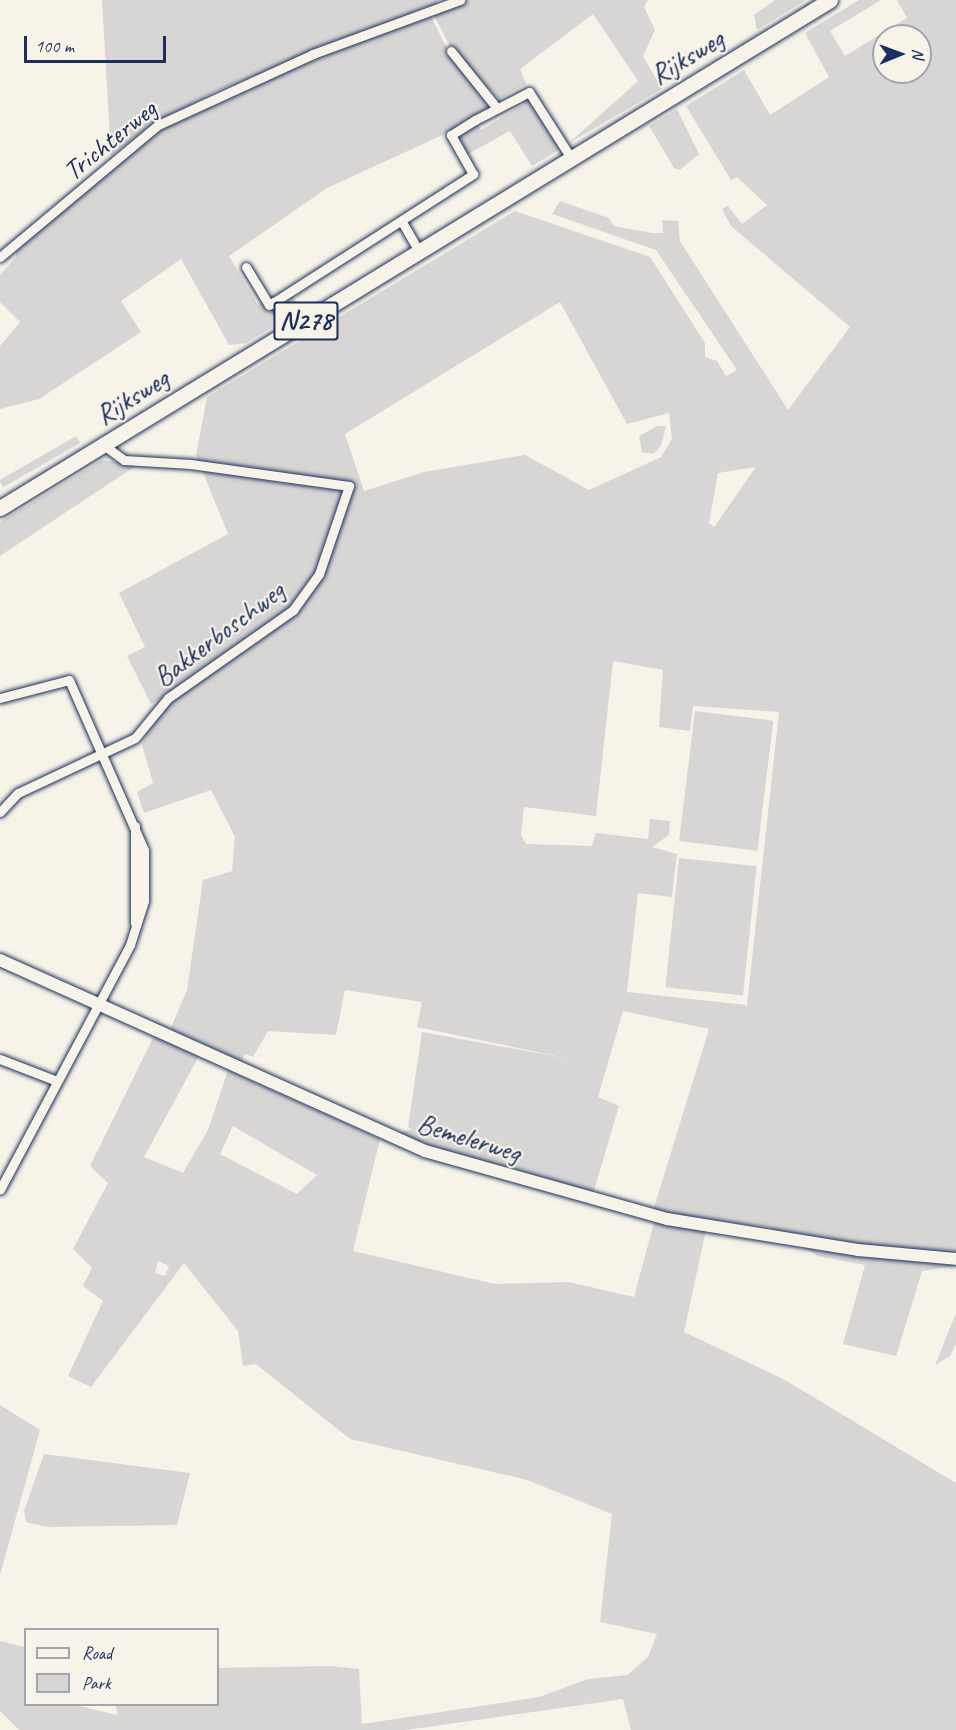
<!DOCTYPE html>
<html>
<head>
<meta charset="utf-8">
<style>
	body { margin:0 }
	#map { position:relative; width:956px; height:1730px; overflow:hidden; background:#f7f3e8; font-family:Caveat,sans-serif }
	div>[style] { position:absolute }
	.green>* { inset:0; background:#d7d6d4; transform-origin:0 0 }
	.roads { filter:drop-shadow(0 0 2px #1b2f5e) drop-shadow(0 0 2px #1b2f5e) }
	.minor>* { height:9px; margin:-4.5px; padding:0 4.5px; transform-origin:4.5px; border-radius:4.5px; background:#f7f3e8 }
	.tertiary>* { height:12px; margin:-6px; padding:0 6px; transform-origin:6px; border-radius:6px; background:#f7f3e8 }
	.primary>* { height:15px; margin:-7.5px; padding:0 7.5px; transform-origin:7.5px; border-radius:7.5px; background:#f7f3e8 }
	span { translate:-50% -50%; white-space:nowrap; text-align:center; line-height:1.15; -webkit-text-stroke:4.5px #f7f3e8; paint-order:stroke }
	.shield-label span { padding:2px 4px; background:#f7f3e8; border:2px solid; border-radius:4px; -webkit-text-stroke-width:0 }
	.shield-label { font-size:27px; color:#1b2f5e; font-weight:700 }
	.street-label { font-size:28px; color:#1b2f5e }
	.legend { position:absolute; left:24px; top:1628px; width:195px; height:78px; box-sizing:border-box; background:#f7f3e8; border:2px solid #9fa5b1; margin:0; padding:8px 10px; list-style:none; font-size:18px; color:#1b2f5e }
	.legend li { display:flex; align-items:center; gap:12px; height:30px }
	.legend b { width:30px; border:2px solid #9fa5b1 }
	.north { position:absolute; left:872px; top:24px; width:60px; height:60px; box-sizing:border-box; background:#f7f3e8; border:2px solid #9fa5b1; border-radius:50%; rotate:89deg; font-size:16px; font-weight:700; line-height:24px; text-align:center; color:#1b2f5e }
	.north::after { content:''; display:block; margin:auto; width:21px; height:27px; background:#1b2f5e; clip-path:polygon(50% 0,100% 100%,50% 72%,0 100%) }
	.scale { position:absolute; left:24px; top:36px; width:142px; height:27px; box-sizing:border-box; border:3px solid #1b2f5e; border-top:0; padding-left:8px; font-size:18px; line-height:21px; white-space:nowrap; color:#1b2f5e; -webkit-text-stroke:4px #f7f3e8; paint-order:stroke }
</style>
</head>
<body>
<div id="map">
	<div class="green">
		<i style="clip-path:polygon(102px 0,438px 0,429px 12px,445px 45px,485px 94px,488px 107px,449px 132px,327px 188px,229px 256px,258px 305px,288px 288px,301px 310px,246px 343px,229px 345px,181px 259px,121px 301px,141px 332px,39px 399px,0 409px,0 346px,20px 322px,0 302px,0 275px,16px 257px,16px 247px,169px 122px,344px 42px,218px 90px,150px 126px,111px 156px)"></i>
		<i style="clip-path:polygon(463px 0,648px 0,644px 7px,655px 30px,643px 56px,662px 89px,569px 143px,638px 81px,593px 14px,520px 69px,526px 84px,499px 99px,452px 50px,431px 10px)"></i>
		<i style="clip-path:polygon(775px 0,806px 0,757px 30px,754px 15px)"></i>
		<i style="clip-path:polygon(evenodd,859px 0,881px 0,830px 31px,845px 56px,907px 18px,897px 0,956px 0,956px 1266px,922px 1271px,896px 1356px,843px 1344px,865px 1265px,818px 1256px,769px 1227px,652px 1214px,709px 1029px,623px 1011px,598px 1097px,619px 1106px,590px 1204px,380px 1139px,353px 1251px,495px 1284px,569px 1282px,634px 1297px,655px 1219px,706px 1230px,684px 1332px,785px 1380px,956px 1483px,956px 1730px,631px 1730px,623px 1699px,406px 1730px,19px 1730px,0 1711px,0 1641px,25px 1647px,26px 1704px,75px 1705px,117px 1715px,116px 1705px,218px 1704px,218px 1668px,332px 1666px,359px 1669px,362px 1724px,539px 1697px,588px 1679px,627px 1675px,648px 1657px,657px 1634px,600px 1622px,612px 1514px,527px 1480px,350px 1439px,256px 1364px,243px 1366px,238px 1331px,184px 1263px,91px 1387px,68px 1376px,103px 1301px,83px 1286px,92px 1268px,73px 1249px,108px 1183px,90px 1166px,154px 1036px,199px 1056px,144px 1157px,183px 1173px,208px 1130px,228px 1070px,380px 1139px,412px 1129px,408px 1127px,422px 1032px,571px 1059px,417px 1027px,422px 1002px,345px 990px,336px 1035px,268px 1031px,253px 1057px,245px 1054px,240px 1064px,170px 1030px,187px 990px,203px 880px,232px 871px,235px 837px,211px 790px,144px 813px,137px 792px,153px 783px,142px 745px,163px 698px,151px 704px,127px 656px,145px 647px,119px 593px,228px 534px,196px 455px,207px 397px,515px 211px,650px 257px,705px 343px,705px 357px,717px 361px,726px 376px,737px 370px,656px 250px,552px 214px,560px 201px,609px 218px,614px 226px,652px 233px,663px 233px,662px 220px,678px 221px,680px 241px,788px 410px,850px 327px,731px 226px,722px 209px,728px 206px,742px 224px,767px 205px,737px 177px,731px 180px,686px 106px,744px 70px,770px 115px,829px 77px,805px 33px,859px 0,884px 36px,920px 36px,920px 72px,884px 72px,884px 36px,859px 0,560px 302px,627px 424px,669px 413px,672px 439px,661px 457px,589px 490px,525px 455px,424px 472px,364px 491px,345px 434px,560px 302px,859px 0,756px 467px,714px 527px,709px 523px,718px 473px,756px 467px,859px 0,613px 661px,663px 670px,659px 727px,690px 731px,693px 706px,779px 712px,747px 1005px,627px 992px,638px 893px,672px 897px,677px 854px,652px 847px,669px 835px,670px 821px,650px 819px,648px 839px,596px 833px,592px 846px,526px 844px,521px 835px,524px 807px,596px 816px,613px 661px,859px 0,233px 1126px,317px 1175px,297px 1194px,220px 1154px,233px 1126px,859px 0,158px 1261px,169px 1266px,165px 1276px,155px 1273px,158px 1261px)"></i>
		<i style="clip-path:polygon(521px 97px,528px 97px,560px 149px,532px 166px,510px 131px,466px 155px,454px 136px,476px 122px,481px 130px,524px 104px)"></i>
		<i style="clip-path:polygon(677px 109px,699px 154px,680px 170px,674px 168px,649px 126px)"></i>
		<i style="clip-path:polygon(657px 426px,666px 426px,661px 446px,653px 454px,642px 452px,639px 436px)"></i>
		<i style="left:76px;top:436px;width:8px;height:89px;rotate:60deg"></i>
		<i style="clip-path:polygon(102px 460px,137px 465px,0 556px,0 522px)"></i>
		<i style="left:695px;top:711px;width:79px;height:131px;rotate:7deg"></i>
		<i style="left:679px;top:858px;width:78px;height:130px;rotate:6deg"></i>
		<i style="clip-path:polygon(956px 1313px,956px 1344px,950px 1356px,935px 1365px)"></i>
		<i style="clip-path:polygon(0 1405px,40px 1430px,0 1575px)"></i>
		<i style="clip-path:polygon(44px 1454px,190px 1473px,177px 1525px,47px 1527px,26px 1522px,24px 1511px)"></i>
	</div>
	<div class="roads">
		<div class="minor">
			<i style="left:451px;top:51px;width:72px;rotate:51.2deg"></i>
			<i style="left:402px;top:222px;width:34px;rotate:60deg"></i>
			<i style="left:0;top:257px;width:206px;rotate:-39.9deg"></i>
			<i style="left:158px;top:125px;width:170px;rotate:-24.6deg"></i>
			<i style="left:313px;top:54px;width:157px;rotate:-20.2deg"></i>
			<i style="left:246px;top:267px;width:44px;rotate:58.8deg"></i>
			<i style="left:269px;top:305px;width:6px;rotate:-31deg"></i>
			<i style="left:291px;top:330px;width:33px;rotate:-121deg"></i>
			<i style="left:274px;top:302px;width:237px;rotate:-32.7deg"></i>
			<i style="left:473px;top:174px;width:45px;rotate:-119.4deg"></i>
			<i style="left:451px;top:135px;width:28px;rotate:-32deg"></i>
			<i style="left:475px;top:120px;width:61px;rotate:-27.4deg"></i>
			<i style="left:529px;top:92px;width:78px;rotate:57.5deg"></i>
			<i style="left:0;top:698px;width:71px;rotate:-14.6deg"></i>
			<i style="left:69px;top:680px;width:186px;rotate:66.2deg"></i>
			<i style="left:144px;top:850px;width:51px;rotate:90deg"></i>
			<i style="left:144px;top:901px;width:46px;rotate:107.7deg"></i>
			<i style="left:130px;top:945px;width:277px;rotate:118deg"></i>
			<i style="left:0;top:812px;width:26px;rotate:-47deg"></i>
			<i style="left:18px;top:793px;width:129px;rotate:-25.2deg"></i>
			<i style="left:135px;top:738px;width:52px;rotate:-50.5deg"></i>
			<i style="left:168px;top:698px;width:153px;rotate:-35.1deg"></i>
			<i style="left:293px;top:610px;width:44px;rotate:-54.2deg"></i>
			<i style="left:319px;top:574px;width:93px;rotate:-71.2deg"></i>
			<i style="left:349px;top:486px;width:160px;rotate:-172.1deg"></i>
			<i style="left:191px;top:464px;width:67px;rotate:-176.6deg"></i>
			<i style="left:124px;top:460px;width:26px;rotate:-144deg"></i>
			<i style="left:135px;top:826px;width:97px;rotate:90deg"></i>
			<i style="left:0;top:1059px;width:61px;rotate:21.1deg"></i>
		</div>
		<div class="tertiary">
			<i style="left:0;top:960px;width:466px;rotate:24.2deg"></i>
			<i style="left:425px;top:1151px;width:251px;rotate:15.7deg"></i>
			<i style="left:667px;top:1219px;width:193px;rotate:9.2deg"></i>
			<i style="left:858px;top:1250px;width:98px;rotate:5.2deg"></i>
		</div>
		<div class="primary">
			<i style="left:0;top:508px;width:973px;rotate:-31.47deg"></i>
		</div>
	</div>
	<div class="shield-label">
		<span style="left:306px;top:321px">N278</span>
	</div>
	<div class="street-label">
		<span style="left:687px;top:57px;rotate:-31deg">Rijksweg</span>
		<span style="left:110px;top:140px;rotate:-39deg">Trichterweg</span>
		<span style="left:132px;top:397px;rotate:-32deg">Rijksweg</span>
		<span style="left:219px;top:634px;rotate:-37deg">Bakkerboschweg</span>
		<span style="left:469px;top:1138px;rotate:17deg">Bemelerweg</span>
	</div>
	<ul class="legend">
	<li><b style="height:8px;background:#f7f3e8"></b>Road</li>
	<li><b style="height:16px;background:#d7d6d4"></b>Park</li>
	</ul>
	<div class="north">N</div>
	<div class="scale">100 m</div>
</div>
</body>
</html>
